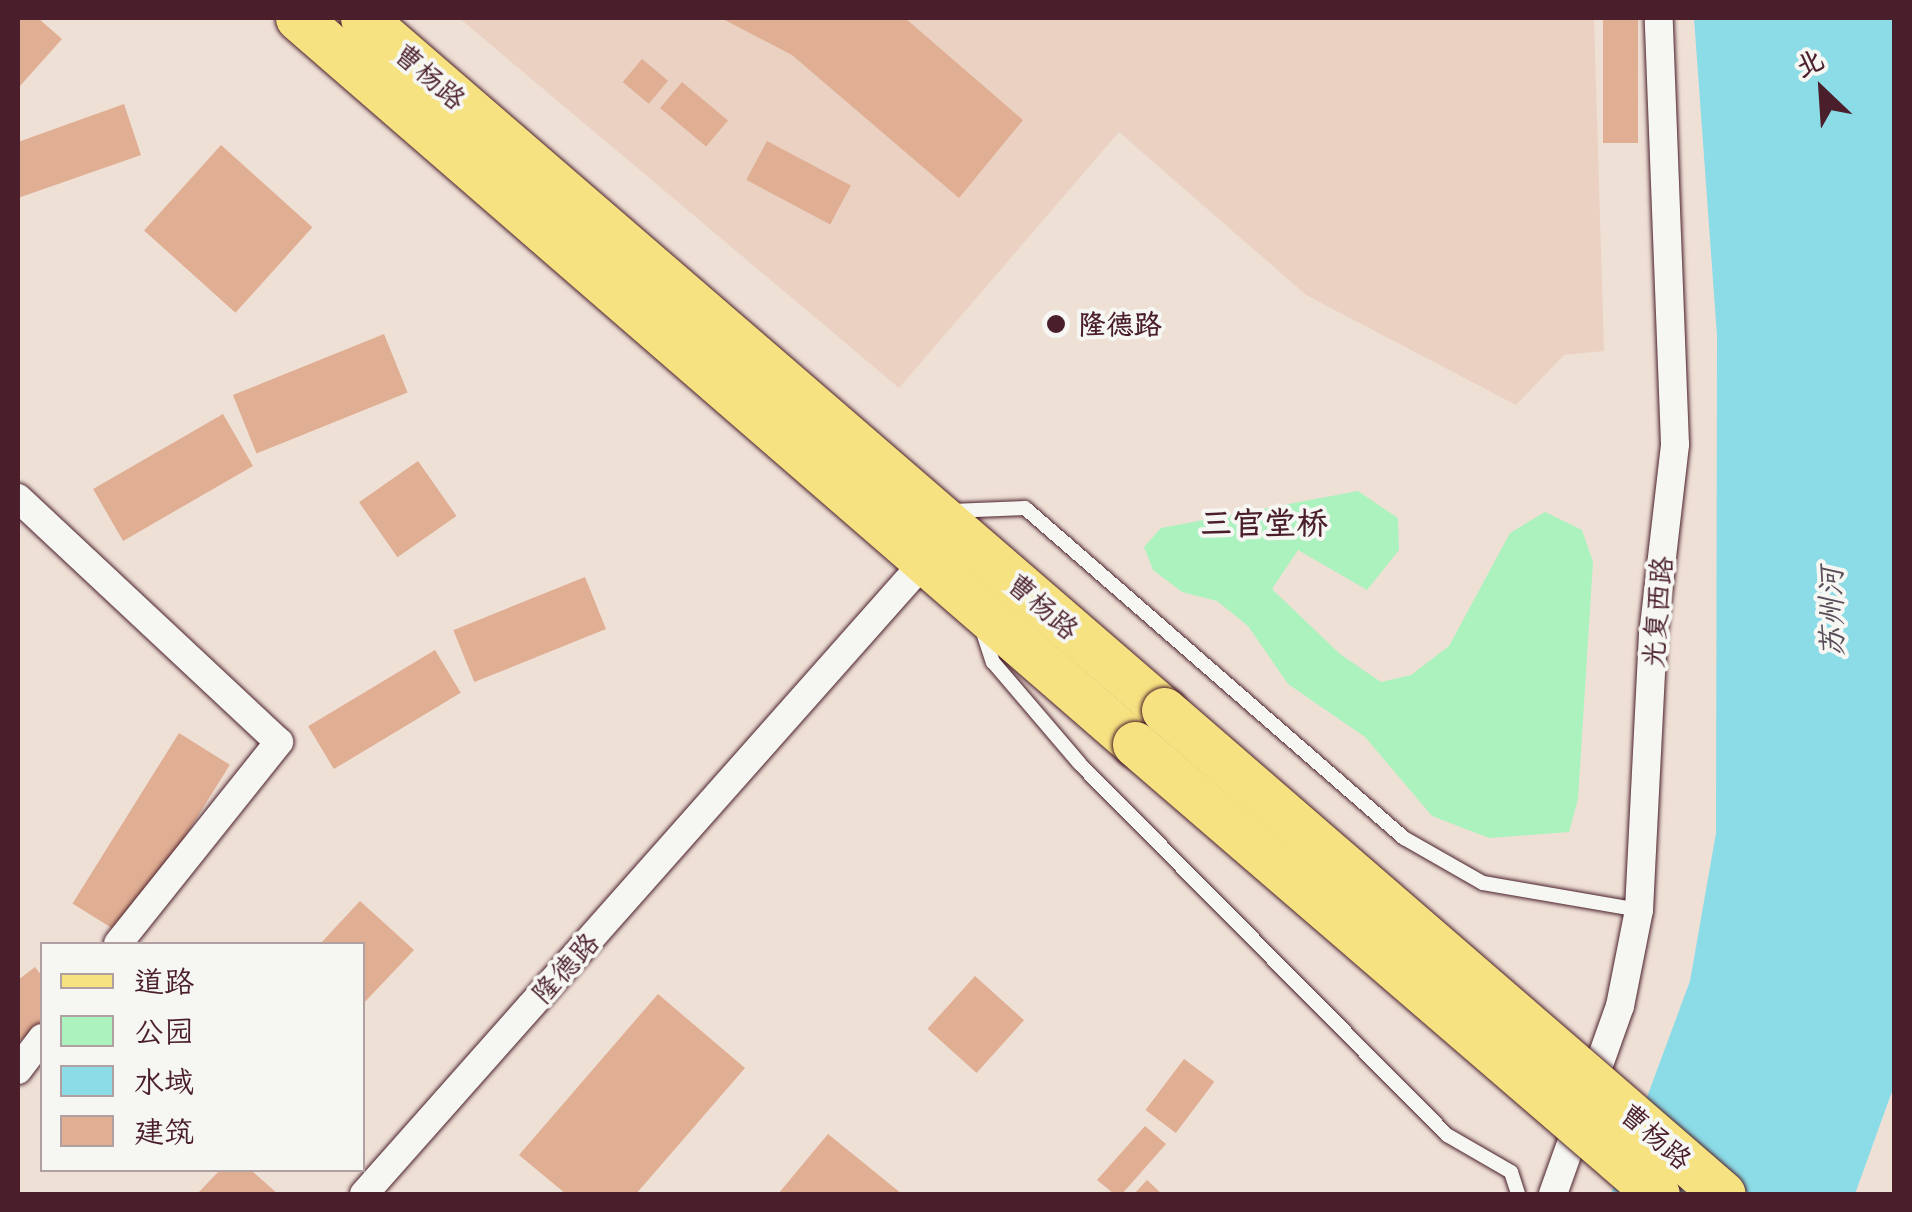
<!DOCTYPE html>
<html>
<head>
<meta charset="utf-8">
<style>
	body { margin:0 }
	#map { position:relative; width:1912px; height:1212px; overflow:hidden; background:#efe0d6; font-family:Delius,"LXGW WenKai TC",sans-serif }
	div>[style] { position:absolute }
	.built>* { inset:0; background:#ead1c2 }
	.green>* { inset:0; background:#abf2be }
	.water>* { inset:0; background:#8cdce7 }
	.building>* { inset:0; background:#e0ae93; transform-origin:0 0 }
	.roads { filter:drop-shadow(0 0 2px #4a1f2b) drop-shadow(0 0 2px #4a1f2b) }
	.lane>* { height:14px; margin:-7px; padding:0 7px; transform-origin:7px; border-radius:7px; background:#f6f6f2 }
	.street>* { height:28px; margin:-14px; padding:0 14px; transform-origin:14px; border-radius:14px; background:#f6f6f2 }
	.primary>* { height:45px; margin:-22.5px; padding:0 22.5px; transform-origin:22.5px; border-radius:22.5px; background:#f6e281 }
	.bridges { filter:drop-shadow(0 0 2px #4a1f2b) drop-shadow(0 0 2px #4a1f2b) }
	.primary-bridge>* { height:45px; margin:-22.5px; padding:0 22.5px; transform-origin:22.5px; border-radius:22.5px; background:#f6e281 }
	.dots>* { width:28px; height:28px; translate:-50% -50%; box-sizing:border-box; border:5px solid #f6f6f2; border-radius:50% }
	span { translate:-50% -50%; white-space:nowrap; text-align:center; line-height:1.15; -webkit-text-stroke:8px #f6f6f2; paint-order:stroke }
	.street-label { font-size:28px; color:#4a1f2b }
	.poi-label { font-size:28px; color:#4a1f2b; font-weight:700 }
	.left { translate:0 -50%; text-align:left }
	.water-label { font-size:30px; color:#5a4e5a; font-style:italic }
	.quarter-label { font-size:32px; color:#4a1f2b; font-weight:700 }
	.frame { position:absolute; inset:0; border:20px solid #4a1f2b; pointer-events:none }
	.legend { position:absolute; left:40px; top:942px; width:325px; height:230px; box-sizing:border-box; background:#f6f6f2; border:2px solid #b1a0a2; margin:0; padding:12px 18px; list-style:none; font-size:30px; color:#4a1f2b }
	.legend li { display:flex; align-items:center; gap:20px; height:50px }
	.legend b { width:50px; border:2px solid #b1a0a2 }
	.north { position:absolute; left:1772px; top:40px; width:100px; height:100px; -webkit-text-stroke:8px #f6f6f2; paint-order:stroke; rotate:335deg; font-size:28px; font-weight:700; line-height:40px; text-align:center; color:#4a1f2b }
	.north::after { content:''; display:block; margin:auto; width:35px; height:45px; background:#4a1f2b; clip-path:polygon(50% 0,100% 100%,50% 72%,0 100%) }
</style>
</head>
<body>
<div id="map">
	<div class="built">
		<i style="clip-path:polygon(459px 18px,1594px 18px,1604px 351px,1564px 355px,1516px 405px,1306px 295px,1119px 132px,899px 388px)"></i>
	</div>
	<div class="green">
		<i style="clip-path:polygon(1358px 491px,1398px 518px,1399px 550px,1367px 590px,1298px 550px,1272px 589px,1340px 654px,1381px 682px,1411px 675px,1449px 646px,1510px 533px,1545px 512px,1582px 530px,1593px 562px,1578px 799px,1569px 832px,1489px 838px,1432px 816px,1365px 737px,1288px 684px,1248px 626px,1217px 601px,1182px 592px,1153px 570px,1144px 547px,1161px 528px)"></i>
	</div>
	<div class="water">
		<i style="clip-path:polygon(1694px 18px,1894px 18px,1894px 1086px,1855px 1194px,1611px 1194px,1690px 981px,1716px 833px,1717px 336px)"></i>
	</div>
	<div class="building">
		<i style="clip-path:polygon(18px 18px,38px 18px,62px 39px,20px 86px)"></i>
		<i style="clip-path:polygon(721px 18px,905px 18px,1023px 120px,959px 198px,792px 55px)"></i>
		<i style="left:1603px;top:18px;width:35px;height:125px"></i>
		<i style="left:642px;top:59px;width:34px;height:30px;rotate:40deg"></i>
		<i style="left:682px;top:82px;width:60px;height:34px;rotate:40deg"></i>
		<i style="clip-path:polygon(124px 104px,141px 155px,18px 198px,18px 142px)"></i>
		<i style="left:767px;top:141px;width:95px;height:44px;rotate:28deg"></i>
		<i style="left:221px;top:145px;width:123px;height:115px;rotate:42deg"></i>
		<i style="left:384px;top:334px;width:63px;height:163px;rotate:68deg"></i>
		<i style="left:223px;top:414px;width:60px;height:150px;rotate:60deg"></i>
		<i style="left:418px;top:461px;width:67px;height:72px;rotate:55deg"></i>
		<i style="left:585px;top:577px;width:56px;height:142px;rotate:68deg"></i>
		<i style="left:435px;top:650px;width:50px;height:148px;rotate:59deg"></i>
		<i style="left:179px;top:733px;width:60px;height:201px;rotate:32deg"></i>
		<i style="clip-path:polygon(360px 901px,414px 950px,362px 1005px,362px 944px,320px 944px)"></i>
		<i style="clip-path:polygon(35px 967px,42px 976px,42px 1023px,18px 1042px,18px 980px)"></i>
		<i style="left:975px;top:976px;width:66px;height:71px;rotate:42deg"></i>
		<i style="clip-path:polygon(658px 994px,745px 1068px,636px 1194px,566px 1194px,519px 1155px)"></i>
		<i style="left:1184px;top:1059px;width:38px;height:64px;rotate:37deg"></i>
		<i style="clip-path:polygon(1145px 1126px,1166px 1144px,1122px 1194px,1114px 1194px,1097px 1180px)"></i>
		<i style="clip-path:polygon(828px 1134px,902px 1194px,778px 1194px)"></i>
		<i style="clip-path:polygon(220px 1170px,251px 1170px,278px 1194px,197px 1194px)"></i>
		<i style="clip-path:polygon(1147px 1180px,1162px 1194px,1134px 1194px)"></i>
	</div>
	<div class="roads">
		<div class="lane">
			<i style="left:952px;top:511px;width:73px;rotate:-2.4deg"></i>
			<i style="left:1025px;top:508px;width:503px;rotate:41.05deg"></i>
			<i style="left:1404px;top:838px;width:91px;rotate:29.7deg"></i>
			<i style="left:1483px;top:883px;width:158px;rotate:9.8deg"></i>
			<i style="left:982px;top:629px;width:35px;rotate:72deg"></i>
			<i style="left:993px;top:662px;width:134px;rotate:49.5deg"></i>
			<i style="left:1080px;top:764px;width:522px;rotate:45.31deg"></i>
			<i style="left:1447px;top:1135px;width:74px;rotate:30deg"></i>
			<i style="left:1511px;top:1172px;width:23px;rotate:72deg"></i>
		</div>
		<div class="street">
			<i style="left:18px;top:498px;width:357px;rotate:43.1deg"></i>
			<i style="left:279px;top:742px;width:258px;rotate:128.6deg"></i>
			<i style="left:18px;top:1070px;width:40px;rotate:-53deg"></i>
			<i style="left:364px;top:1194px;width:846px;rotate:-48.45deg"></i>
			<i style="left:1553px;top:1194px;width:200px;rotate:-70.4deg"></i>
			<i style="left:1620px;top:1006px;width:98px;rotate:-78.8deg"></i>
			<i style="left:1639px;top:910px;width:275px;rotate:-87.1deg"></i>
			<i style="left:1653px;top:635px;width:192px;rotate:-83.4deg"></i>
			<i style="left:1675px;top:444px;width:426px;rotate:-92.2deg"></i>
		</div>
		<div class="primary">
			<i style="left:298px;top:18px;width:1108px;rotate:40.94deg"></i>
			<i style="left:363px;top:18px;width:1059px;rotate:40.82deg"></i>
		</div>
	</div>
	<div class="bridges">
		<div class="primary-bridge">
			<i style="left:1164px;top:710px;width:739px;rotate:40.89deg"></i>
			<i style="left:1135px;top:744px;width:689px;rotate:40.76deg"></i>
		</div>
	</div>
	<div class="dots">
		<i style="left:1056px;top:324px;background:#4a1f2b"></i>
	</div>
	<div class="street-label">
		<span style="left:430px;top:76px;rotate:41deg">曹杨路</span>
		<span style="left:1043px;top:606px;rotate:41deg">曹杨路</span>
		<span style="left:1657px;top:612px;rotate:-85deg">光复西路</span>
		<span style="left:565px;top:968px;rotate:-48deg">隆德路</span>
		<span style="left:1656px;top:1136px;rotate:41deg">曹杨路</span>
	</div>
	<div class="poi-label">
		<span class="left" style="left:1078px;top:324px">隆德路</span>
	</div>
	<div class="water-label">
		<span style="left:1831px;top:612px;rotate:-91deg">苏州河</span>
	</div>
	<div class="quarter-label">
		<span style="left:1264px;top:523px">三官堂桥</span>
	</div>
	<div class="frame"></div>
	<ul class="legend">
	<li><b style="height:12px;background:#f6e281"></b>道路</li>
	<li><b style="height:28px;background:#abf2be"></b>公园</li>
	<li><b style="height:28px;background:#8cdce7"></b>水域</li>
	<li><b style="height:28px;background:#e0ae93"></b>建筑</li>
	</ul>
	<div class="north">北</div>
</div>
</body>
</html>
